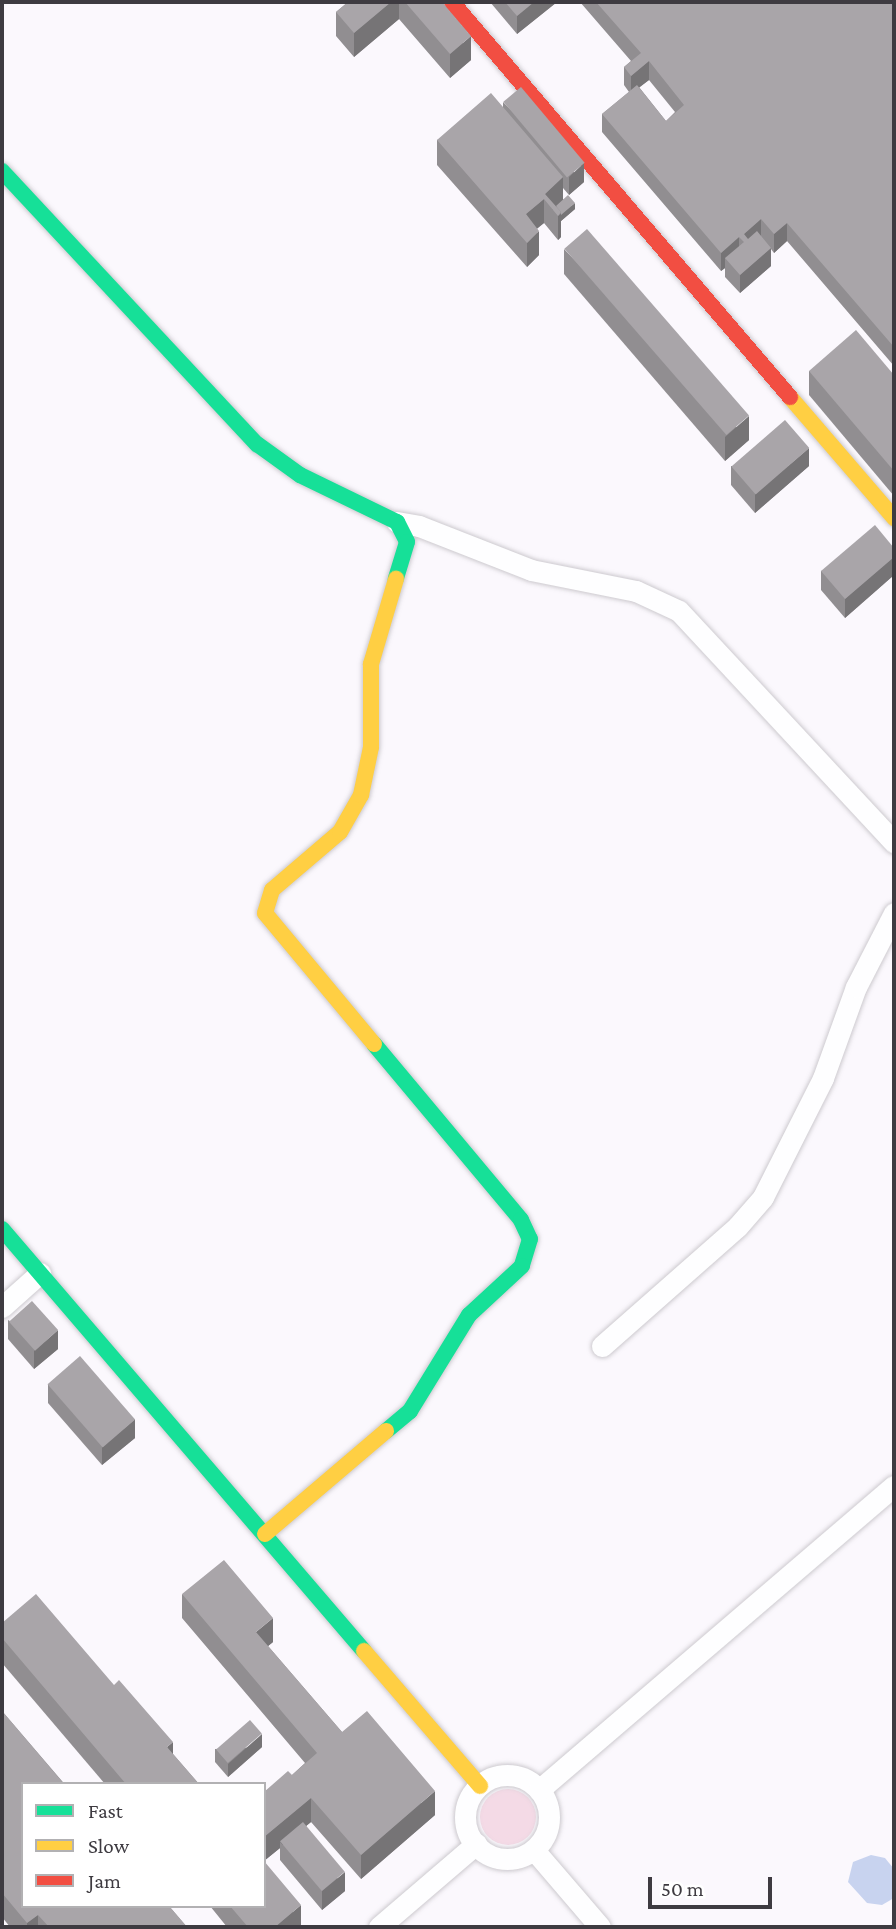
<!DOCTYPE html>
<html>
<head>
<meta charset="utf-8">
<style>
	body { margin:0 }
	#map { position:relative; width:896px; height:1929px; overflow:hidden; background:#fbf8fd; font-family:"Crimson Pro",serif }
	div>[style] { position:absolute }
	.green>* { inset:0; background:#f4dae6 }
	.round { border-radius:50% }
	.water>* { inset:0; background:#c8d3ef }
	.roads { filter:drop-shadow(0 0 2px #cdcacf) drop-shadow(0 0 2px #cdcacf) }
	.street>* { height:21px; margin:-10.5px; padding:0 10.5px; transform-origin:10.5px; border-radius:10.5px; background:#fefeff }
	.street>.ring { margin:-10.5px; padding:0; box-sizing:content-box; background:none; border:21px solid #fefeff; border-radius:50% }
	.fast>* { height:16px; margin:-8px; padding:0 8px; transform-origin:8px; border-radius:8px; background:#16e098 }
	.slow>* { height:16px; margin:-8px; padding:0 8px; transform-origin:8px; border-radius:8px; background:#ffcf43 }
	.jam>* { height:16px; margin:-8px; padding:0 8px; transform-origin:8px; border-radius:8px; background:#f24e42 }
	.wall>* { inset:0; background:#918e91 }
	.shaded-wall>* { inset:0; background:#767476 }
	.building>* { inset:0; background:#a9a5a9; transform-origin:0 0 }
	span { translate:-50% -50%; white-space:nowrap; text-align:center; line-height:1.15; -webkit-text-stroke:7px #fff; paint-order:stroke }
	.frame { position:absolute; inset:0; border:4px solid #3e3b41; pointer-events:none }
	.legend { position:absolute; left:21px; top:1782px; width:245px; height:126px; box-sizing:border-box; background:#fff; border:2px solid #b2b1b3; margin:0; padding:9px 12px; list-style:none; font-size:21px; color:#3e3b41 }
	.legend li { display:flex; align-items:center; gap:14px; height:35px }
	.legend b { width:35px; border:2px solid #b2b1b3 }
	.scale { position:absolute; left:648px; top:1877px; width:124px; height:32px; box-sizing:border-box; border:4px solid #3e3b41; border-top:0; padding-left:9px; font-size:21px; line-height:24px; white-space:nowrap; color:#3e3b41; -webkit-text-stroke:5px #fff; paint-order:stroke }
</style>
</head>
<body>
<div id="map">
	<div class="green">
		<i class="round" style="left:480px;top:1789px;width:56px;height:56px"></i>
	</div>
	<div class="water">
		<i style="clip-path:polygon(871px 1855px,885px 1858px,894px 1869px,894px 1898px,882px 1905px,867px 1903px,848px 1882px,853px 1862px)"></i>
	</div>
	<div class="roads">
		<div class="street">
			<i style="left:397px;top:522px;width:22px;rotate:10deg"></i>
			<i style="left:419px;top:526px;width:120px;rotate:21.4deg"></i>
			<i style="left:531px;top:570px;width:107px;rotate:11.3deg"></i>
			<i style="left:636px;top:591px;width:47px;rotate:24.9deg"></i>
			<i style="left:679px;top:611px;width:316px;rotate:47.1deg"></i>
			<i style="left:2px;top:1307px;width:51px;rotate:-41.8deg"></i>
			<i style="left:602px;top:1346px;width:181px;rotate:-41.4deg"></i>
			<i style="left:738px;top:1226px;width:38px;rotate:-49deg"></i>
			<i style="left:763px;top:1197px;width:133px;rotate:-63.2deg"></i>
			<i style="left:823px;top:1078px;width:97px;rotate:-70.1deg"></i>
			<i style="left:856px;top:987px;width:83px;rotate:-62.8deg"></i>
			<i class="ring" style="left:465px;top:1775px;width:63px;height:63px"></i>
			<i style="left:539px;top:1790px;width:467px;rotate:-40.6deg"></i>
			<i style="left:534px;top:1850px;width:101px;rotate:49.4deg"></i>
			<i style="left:379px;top:1927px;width:128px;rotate:-40.6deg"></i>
		</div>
		<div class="fast">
			<i style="left:2px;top:171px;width:374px;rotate:47deg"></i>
			<i style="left:257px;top:444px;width:53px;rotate:35.8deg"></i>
			<i style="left:300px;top:475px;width:108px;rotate:25.9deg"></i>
			<i style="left:397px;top:522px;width:22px;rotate:63deg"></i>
			<i style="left:407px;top:542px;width:39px;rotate:107deg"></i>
			<i style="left:374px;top:1044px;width:229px;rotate:50.1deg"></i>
			<i style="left:521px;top:1220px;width:21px;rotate:65deg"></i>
			<i style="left:530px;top:1239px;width:28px;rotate:107deg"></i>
			<i style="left:522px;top:1266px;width:72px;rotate:137.2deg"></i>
			<i style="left:469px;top:1315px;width:113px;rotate:121.6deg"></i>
			<i style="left:410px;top:1411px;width:31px;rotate:140deg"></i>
			<i style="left:2px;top:1229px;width:556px;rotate:49.38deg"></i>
		</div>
		<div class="slow">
			<i style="left:790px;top:397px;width:160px;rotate:49.3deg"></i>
			<i style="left:374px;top:1044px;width:170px;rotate:-129.8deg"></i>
			<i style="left:265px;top:913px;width:24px;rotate:-73deg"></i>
			<i style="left:272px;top:890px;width:89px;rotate:-40.5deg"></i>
			<i style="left:340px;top:832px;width:43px;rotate:-60.4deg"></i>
			<i style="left:361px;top:795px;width:49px;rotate:-78.2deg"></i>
			<i style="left:371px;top:747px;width:83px;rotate:-90deg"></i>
			<i style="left:371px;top:664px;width:89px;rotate:-73.6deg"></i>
			<i style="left:265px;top:1534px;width:159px;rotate:-40.4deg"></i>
			<i style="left:364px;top:1651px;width:178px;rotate:49.3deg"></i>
		</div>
		<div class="jam">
			<i style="left:452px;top:2px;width:520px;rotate:49.45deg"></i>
		</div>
	</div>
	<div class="wall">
		<i style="clip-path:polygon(348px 2px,442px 2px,471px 60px,450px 78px,399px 19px,354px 57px,336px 36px,336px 12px)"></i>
		<i style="clip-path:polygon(490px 2px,557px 2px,517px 34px)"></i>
		<i style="clip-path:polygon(evenodd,580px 2px,894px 2px,894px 366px,787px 241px,774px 253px,771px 249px,771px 266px,740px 293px,725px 277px,725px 268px,721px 271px,602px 132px,602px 114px,629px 92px,624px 85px,624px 67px,631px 61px,580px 2px,649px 80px,675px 112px,666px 121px,639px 87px,649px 80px)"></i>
		<i style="clip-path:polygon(503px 102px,584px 182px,569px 195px,563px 188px,563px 199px,575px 209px,561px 221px,561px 237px,558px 240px,544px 223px,537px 228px,539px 255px,527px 267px,437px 165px,437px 140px,503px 107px)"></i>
		<i style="clip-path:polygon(564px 249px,749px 440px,725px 461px,564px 274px)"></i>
		<i style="clip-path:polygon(809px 371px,894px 375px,894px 496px,809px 395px)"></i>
		<i style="clip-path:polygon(731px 466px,809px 466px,755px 513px,731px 485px)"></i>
		<i style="clip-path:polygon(894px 548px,894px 575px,845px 618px,821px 590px,821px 571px)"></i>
		<i style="clip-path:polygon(8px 1320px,58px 1349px,34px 1369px,8px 1339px)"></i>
		<i style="clip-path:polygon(48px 1384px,135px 1438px,102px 1465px,48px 1403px)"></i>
		<i style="clip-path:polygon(182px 1594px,273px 1642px,268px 1646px,342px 1732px,435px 1815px,361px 1879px,311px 1822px,306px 1826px,345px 1891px,322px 1910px,280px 1860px,280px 1848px,264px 1861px,301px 1927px,227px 1927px,210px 1906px,264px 1906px,264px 1792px,292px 1775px,305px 1763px,182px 1618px)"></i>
		<i style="clip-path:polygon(2px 1623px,173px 1754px,199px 1784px,105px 1784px,2px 1663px)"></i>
		<i style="clip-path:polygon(2px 1711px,187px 1927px,10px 1927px,2px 1917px)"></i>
		<i style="clip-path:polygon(262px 1747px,228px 1777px,215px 1762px,215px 1749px)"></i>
	</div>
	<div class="shaded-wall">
		<i style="clip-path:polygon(391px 2px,399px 2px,399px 19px,354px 57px,354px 33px)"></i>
		<i style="clip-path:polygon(534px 2px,557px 2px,517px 34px,517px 16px)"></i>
		<i style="clip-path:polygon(471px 36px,471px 60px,450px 78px,450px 54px)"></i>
		<i style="clip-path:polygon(649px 61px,649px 80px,631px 94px,631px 76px)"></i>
		<i style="clip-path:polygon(584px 163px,584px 182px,569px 195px,569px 177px)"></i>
		<i style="clip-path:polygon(563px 177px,563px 201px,553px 210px,545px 194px)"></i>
		<i style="clip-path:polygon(544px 199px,544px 223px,526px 238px,526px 214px)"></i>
		<i style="clip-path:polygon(575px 203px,575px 209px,561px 221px,561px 237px,558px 240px,558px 216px)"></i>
		<i style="clip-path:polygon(761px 219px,761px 238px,744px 252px,744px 234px)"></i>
		<i style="clip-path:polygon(787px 223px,787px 241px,774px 253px,774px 234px)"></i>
		<i style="clip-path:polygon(539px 231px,539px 255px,527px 267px,527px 243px)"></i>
		<i style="clip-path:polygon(739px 237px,739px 256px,725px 258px,725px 268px,721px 271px,721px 253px)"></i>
		<i style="clip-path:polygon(771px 248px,771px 266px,740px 293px,740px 275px)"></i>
		<i style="clip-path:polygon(749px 416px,749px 440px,725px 461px,725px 437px)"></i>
		<i style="clip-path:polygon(809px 448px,809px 466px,755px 513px,755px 494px)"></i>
		<i style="clip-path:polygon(894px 557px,894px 575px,845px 618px,845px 599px)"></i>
		<i style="clip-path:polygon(58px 1330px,58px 1349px,34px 1369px,34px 1351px)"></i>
		<i style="clip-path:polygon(135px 1419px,135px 1438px,102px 1465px,102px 1447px)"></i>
		<i style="clip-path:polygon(273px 1618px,273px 1642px,256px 1656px,256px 1632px)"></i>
		<i style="clip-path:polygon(262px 1734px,262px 1747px,228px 1777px,228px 1764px)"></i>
		<i style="clip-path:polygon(173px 1742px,173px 1766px,167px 1747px)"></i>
		<i style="clip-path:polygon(435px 1791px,435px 1815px,361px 1879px,361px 1855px)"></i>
		<i style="clip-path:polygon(311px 1798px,311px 1822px,283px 1845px,280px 1842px,280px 1848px,264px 1861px,264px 1837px)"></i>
		<i style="clip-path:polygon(345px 1872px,345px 1891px,322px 1910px,322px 1891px)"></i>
		<i style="clip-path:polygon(301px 1905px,301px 1927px,275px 1927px)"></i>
		<i style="clip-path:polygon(38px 1915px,38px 1927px,27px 1927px,27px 1923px)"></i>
	</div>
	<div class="building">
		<i style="clip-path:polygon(348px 2px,391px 2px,354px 33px,336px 12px)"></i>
		<i style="clip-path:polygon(405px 2px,442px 2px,471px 36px,450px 54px)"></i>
		<i style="clip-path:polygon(505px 2px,534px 2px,517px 16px)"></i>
		<i style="clip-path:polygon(596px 2px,894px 2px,894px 347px,787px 223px,774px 234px,761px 219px,744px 234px,748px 239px,757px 231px,771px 248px,740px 275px,725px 258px,744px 242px,739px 237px,721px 253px,602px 114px,637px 85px,666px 121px,684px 105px,649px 61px,631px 76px,624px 67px,641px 53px)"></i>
		<i style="left:521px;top:87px;width:99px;height:23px;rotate:50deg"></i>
		<i style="clip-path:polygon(491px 93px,563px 177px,545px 194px,561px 212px,558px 216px,544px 199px,526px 214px,539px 231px,527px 243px,437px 140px)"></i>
		<i style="clip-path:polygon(568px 195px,575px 203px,561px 215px,561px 212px,556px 206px)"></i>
		<i style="left:587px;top:229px;width:247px;height:30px;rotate:49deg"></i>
		<i style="clip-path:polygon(856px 330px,894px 375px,894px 471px,809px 371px)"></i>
		<i style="left:785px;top:420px;width:37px;height:71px;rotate:49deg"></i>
		<i style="clip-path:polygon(875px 525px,894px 548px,894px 557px,845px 599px,821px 571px)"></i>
		<i style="left:32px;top:1301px;width:39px;height:31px;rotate:48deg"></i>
		<i style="left:80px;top:1356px;width:84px;height:43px;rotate:49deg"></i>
		<i style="clip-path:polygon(224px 1560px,273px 1618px,256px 1632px,342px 1732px,367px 1711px,435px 1791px,361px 1855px,311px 1798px,264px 1837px,264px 1792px,288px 1771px,292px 1775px,317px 1753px,182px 1594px)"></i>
		<i style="clip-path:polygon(36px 1594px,114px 1685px,119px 1680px,173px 1742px,167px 1747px,199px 1784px,126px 1784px,2px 1638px,2px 1623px)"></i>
		<i style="clip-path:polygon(2px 1711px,64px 1784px,23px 1784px,23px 1906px,169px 1906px,187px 1927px,49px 1927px,38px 1915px,27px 1923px,2px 1893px)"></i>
		<i style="left:250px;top:1720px;width:18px;height:45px;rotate:49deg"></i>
		<i style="left:303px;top:1822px;width:65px;height:30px;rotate:50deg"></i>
		<i style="clip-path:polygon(264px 1861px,301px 1905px,275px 1927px,248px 1927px,230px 1906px,264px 1906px)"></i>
	</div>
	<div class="frame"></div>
	<ul class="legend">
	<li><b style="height:9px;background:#16e098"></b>Fast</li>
	<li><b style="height:9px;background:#ffcf43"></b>Slow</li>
	<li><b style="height:9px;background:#f24e42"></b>Jam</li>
	</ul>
	<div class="scale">50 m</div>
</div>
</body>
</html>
